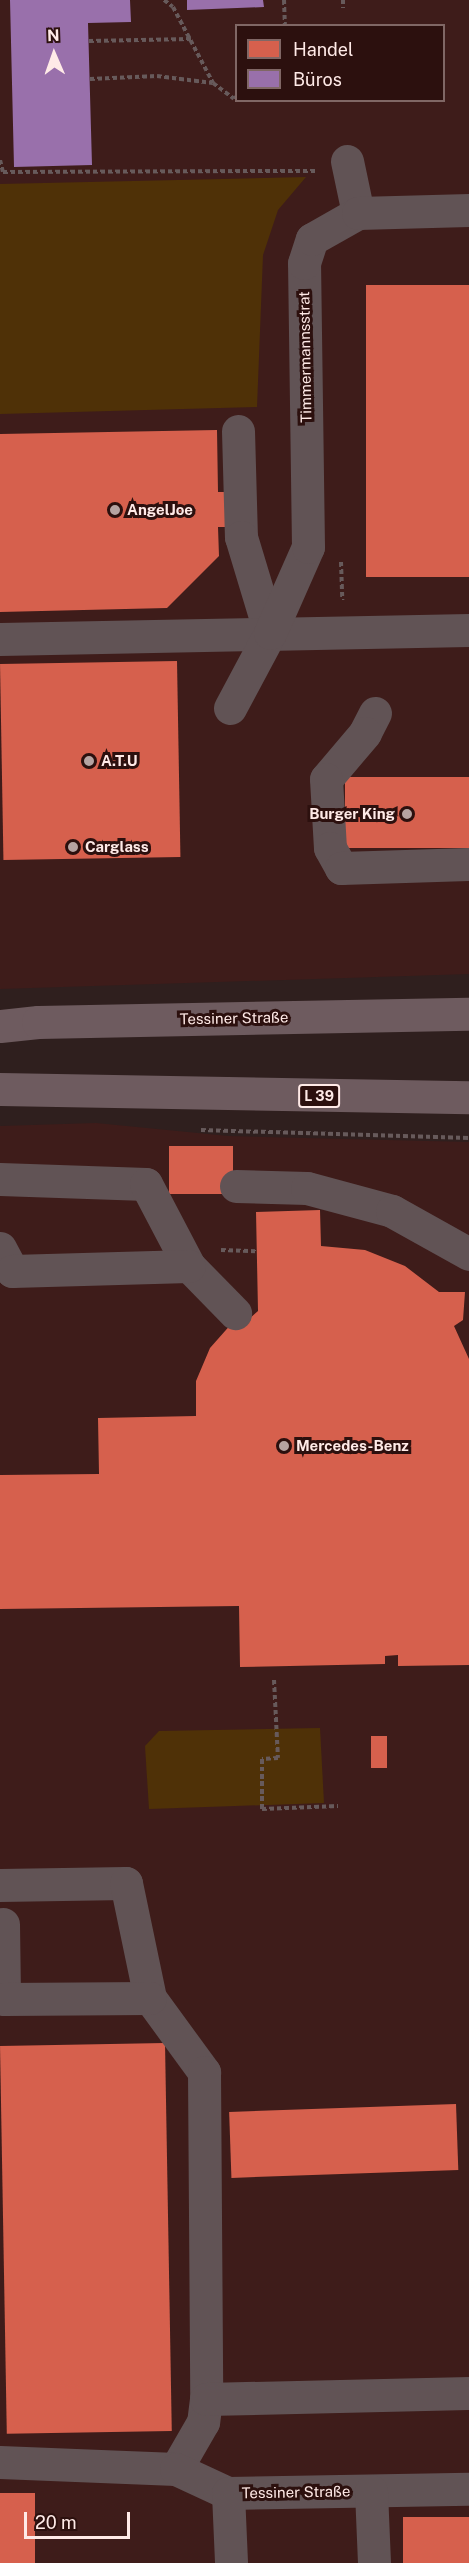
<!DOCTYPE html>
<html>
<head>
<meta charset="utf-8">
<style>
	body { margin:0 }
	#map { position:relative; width:469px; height:2563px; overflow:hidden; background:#2f1f1e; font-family:"Public Sans",sans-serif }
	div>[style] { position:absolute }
	.built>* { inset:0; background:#3e1c1a }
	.green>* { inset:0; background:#4f3107 }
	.shops>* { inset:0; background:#d6604d; transform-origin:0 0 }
	.offices>* { inset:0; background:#9970ab }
	.path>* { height:4px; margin-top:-2px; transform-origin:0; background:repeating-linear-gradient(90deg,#675a5b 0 4.5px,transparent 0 7.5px) }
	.minor>* { height:33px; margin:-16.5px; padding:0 16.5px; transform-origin:16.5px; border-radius:16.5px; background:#615355 }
	.major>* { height:33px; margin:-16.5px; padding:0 16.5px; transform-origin:16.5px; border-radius:16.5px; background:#6e5b5f }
	.dots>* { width:16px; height:16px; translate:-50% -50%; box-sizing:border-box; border:3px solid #2c100e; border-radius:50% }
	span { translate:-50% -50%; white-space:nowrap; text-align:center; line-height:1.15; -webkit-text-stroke:6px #2c100e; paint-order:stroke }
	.shield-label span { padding:2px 4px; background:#2c100e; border:2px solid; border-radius:4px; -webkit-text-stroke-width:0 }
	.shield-label { font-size:14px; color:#ffeae7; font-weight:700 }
	.street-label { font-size:15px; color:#ffeae7 }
	.poi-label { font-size:15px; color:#ffeae7; font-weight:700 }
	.left { translate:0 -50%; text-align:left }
	.right { translate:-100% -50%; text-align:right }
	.legend { position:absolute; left:235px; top:24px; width:210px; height:78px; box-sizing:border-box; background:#2c100e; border:2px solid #806765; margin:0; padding:8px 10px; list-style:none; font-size:18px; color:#ffeae7 }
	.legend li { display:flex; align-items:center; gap:12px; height:30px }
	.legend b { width:30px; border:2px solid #806765 }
	.north { position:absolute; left:24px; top:24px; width:60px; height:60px; -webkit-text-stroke:4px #2c100e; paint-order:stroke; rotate:358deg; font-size:16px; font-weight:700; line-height:24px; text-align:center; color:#ffeae7 }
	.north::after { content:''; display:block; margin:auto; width:21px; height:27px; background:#ffeae7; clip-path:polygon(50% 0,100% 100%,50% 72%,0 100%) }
	.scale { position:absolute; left:24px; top:2512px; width:106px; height:27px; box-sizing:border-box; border:3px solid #ffeae7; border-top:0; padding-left:8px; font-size:18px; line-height:21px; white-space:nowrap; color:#ffeae7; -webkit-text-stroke:4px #2c100e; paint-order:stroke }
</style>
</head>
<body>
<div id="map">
	<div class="built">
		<i style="clip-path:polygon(evenodd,0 0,469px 0,469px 974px,0 989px,0 0,237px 26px,444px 26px,444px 100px,237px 100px,237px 26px)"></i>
		<i style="clip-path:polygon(96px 1123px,228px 1136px,469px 1142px,469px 2563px,0 2563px,0 1126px)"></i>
	</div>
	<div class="green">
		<i style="clip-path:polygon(306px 177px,278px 210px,263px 255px,257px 407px,0 414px,0 184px)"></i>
		<i style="clip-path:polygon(320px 1728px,324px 1803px,149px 1809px,145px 1746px,159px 1731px)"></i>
	</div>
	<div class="shops">
		<i style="left:469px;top:285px;width:292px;height:103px;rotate:90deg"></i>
		<i style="clip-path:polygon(217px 430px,218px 492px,230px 492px,231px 527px,218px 527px,219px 556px,167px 608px,0 612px,0 434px)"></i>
		<i style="left:177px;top:661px;width:196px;height:177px;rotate:89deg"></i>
		<i style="left:469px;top:777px;width:71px;height:124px;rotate:90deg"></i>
		<i style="left:169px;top:1146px;width:64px;height:48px"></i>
		<i style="clip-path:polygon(320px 1210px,321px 1246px,365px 1250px,405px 1266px,439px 1292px,465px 1292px,463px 1320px,454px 1326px,469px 1359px,469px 1665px,398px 1666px,398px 1655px,385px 1656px,385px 1664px,240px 1667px,239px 1606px,0 1609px,0 1475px,99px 1474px,98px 1418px,196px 1416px,196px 1381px,210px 1348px,233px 1322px,239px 1328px,258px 1311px,256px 1212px)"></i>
		<i style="left:371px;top:1736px;width:16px;height:32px"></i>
		<i style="left:165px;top:2043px;width:388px;height:165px;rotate:89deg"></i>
		<i style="left:456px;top:2104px;width:66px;height:227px;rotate:88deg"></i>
		<i style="left:0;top:2493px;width:35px;height:70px"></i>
		<i style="left:469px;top:2517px;width:46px;height:66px;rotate:90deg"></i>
	</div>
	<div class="offices">
		<i style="clip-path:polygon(10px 0,130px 0,131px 22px,88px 23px,92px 165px,14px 167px)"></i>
		<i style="clip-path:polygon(187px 0,263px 0,264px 7px,187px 10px)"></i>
	</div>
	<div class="path">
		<i style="left:164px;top:0;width:11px;rotate:38deg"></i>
		<i style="left:173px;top:7px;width:86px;rotate:62.2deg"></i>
		<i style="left:213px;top:83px;width:26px;rotate:37deg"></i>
		<i style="left:234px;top:99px;width:4px;rotate:-45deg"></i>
		<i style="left:284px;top:0;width:26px;rotate:88deg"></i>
		<i style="left:343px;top:0;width:8px;rotate:90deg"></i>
		<i style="left:89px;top:41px;width:102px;rotate:-1.1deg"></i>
		<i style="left:90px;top:79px;width:67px;rotate:-2.6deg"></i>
		<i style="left:157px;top:76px;width:56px;rotate:7.1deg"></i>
		<i style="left:0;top:160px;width:12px;rotate:76deg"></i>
		<i style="left:3px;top:172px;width:313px;rotate:-0.2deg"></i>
		<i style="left:341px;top:562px;width:38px;rotate:88deg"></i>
		<i style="left:201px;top:1130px;width:268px;rotate:1.7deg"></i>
		<i style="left:221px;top:1250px;width:36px;rotate:2deg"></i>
		<i style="left:274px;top:1680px;width:78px;rotate:87.1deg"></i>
		<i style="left:278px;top:1758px;width:16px;rotate:176deg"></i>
		<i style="left:262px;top:1759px;width:50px;rotate:90deg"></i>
		<i style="left:262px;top:1809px;width:76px;rotate:-2.3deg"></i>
	</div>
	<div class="minor">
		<i style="left:347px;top:161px;width:53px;rotate:78.1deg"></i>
		<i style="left:238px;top:431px;width:106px;rotate:88.4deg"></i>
		<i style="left:241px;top:537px;width:100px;rotate:73.2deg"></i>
		<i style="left:0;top:639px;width:469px;rotate:-1.1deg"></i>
		<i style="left:230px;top:708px;width:85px;rotate:-61.9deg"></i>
		<i style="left:270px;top:633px;width:94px;rotate:-66.2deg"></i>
		<i style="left:308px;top:547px;width:284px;rotate:-90.8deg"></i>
		<i style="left:304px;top:263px;width:25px;rotate:-72deg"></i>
		<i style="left:312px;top:239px;width:53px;rotate:-29.5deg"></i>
		<i style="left:358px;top:213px;width:111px;rotate:-1.5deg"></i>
		<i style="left:375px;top:713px;width:22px;rotate:117deg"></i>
		<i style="left:365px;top:733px;width:60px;rotate:130.3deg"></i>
		<i style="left:326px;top:779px;width:69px;rotate:86.7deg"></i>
		<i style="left:330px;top:848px;width:23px;rotate:61deg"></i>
		<i style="left:341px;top:868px;width:128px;rotate:-1.8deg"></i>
		<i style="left:0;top:1179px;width:146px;rotate:2deg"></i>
		<i style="left:146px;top:1184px;width:93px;rotate:62.3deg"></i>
		<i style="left:189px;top:1266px;width:66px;rotate:45.6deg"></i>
		<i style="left:236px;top:1186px;width:71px;rotate:1.6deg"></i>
		<i style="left:307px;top:1188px;width:88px;rotate:15.1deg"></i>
		<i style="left:392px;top:1211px;width:88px;rotate:29.2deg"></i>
		<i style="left:0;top:1248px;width:26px;rotate:62deg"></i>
		<i style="left:12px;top:1271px;width:177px;rotate:-1.6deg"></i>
		<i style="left:0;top:1885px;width:126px;rotate:-0.9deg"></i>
		<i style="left:126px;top:1883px;width:117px;rotate:78.2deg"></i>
		<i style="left:150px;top:1998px;width:92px;rotate:53.9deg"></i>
		<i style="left:204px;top:2072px;width:327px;rotate:89.6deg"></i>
		<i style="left:206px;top:2399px;width:23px;rotate:97deg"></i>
		<i style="left:203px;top:2422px;width:54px;rotate:119.9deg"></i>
		<i style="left:3px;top:1924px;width:75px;rotate:89.2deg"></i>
		<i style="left:4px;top:1999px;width:146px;rotate:-0.4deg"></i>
		<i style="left:206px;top:2399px;width:263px;rotate:-1.3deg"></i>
		<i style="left:0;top:2462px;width:176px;rotate:2.3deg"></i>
		<i style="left:176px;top:2469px;width:57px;rotate:24.8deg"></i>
		<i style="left:228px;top:2493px;width:241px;rotate:-1deg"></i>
		<i style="left:371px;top:2491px;width:72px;rotate:87.6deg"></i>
		<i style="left:228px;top:2493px;width:70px;rotate:87.5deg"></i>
	</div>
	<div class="major">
		<i style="left:0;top:1026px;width:38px;rotate:-6deg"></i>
		<i style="left:38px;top:1022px;width:431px;rotate:-1.1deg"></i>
		<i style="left:0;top:1089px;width:469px;rotate:1deg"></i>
	</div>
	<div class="dots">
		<i style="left:115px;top:510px;background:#b6a3a1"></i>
		<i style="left:89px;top:761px;background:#b6a3a1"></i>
		<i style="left:407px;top:814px;background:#b6a3a1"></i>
		<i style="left:73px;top:847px;background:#b6a3a1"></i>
		<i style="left:284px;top:1446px;background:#b6a3a1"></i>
	</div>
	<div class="shield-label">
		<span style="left:319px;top:1096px">L 39</span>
	</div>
	<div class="street-label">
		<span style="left:305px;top:357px;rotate:-91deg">Timmermannsstrat</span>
		<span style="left:234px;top:1018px;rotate:-1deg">Tessiner Straße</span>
		<span style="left:296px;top:2492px;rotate:-1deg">Tessiner Straße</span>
	</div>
	<div class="poi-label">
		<span class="left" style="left:127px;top:510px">AngelJoe</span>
		<span class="left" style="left:101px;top:761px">A.T.U</span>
		<span class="right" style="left:395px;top:814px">Burger King</span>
		<span class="left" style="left:85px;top:847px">Carglass</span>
		<span class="left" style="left:296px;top:1446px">Mercedes-Benz</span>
	</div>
	<ul class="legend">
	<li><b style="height:16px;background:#d6604d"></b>Handel</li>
	<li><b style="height:16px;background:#9970ab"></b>Büros</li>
	</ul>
	<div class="north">N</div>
	<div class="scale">20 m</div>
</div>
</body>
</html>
